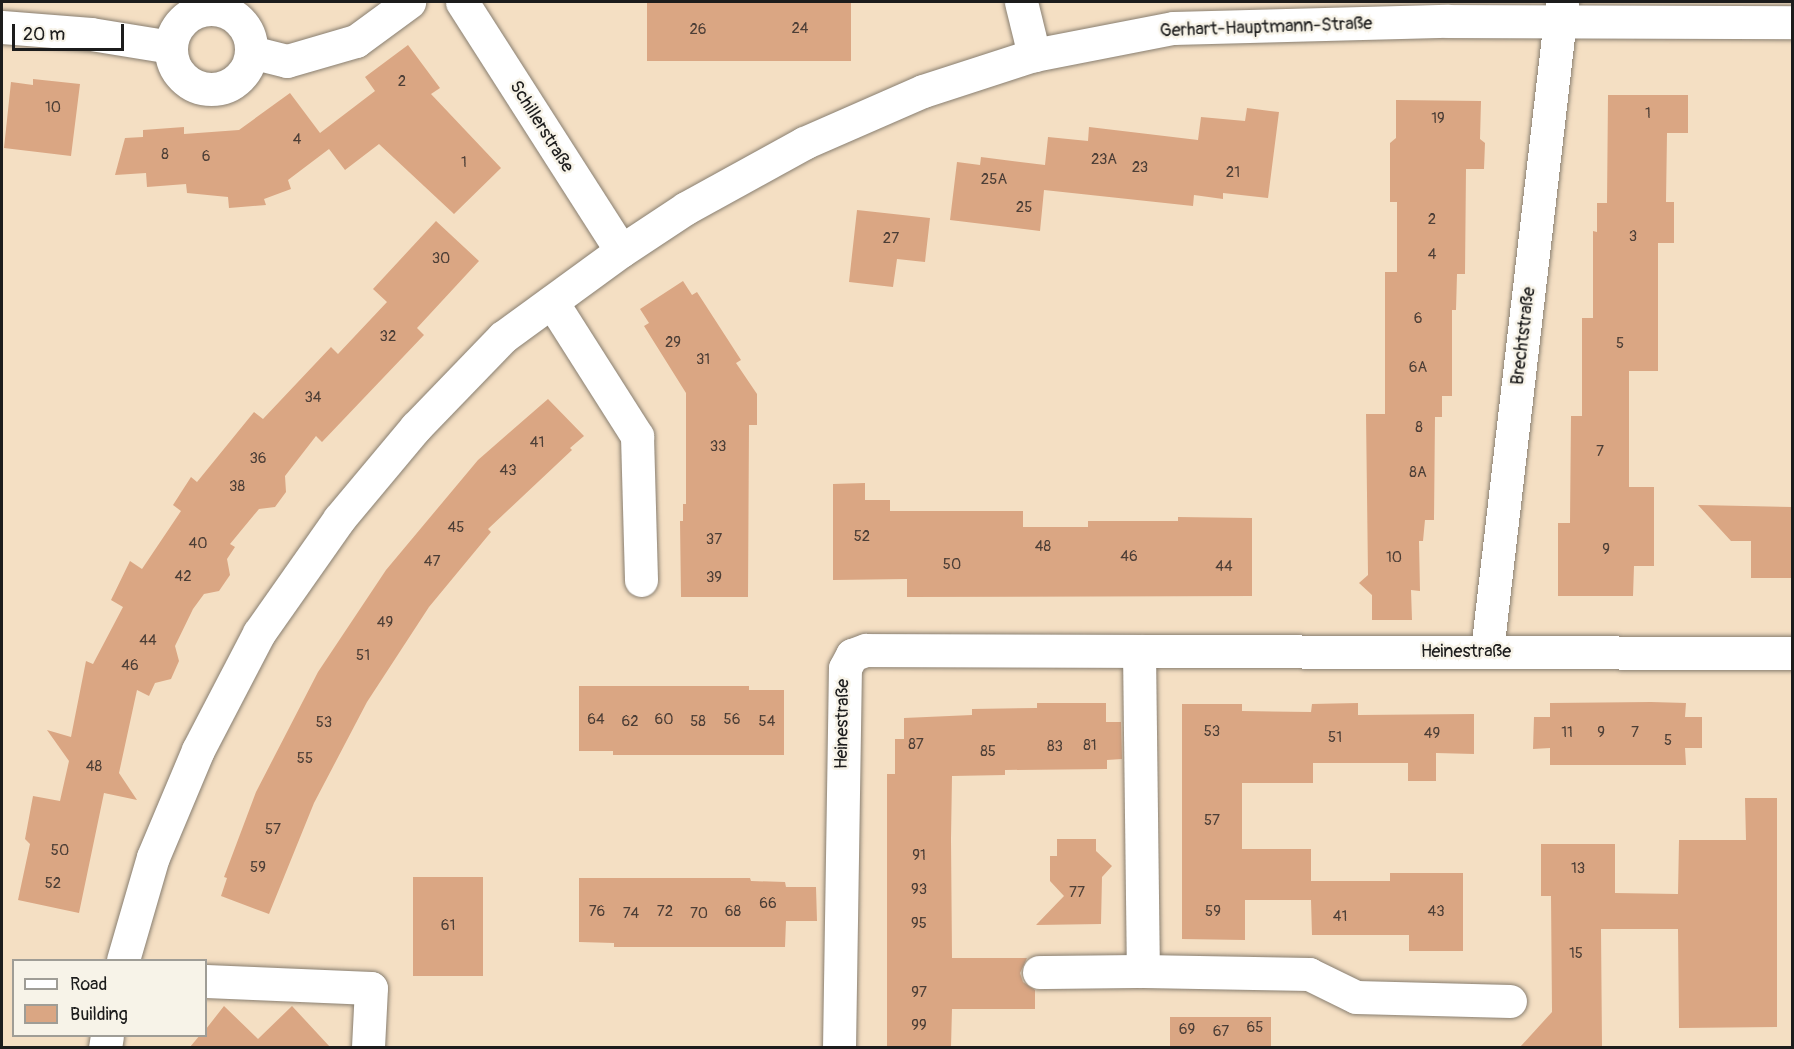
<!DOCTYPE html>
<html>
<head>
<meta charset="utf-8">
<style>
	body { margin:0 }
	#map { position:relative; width:1794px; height:1049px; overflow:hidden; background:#f4dfc3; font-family:Pangolin,sans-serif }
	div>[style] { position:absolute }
	.building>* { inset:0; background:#daa683; transform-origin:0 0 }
	.roads { filter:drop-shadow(0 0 2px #887e70) drop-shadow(0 0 2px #887e70) }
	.street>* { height:33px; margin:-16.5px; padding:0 16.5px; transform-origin:16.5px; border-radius:16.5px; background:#fff }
	.street>.ring { margin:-16.5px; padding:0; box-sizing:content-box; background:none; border:33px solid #fff; border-radius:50% }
	span { translate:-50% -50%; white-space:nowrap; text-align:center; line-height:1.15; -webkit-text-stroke:5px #f7f3e8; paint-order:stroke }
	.number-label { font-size:15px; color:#4c3e36 }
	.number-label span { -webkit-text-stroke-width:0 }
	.street-label { font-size:18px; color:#1c1c1c }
	.frame { position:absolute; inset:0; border:3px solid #1c1c1c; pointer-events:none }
	.legend { position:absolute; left:12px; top:959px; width:195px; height:78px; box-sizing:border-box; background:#f7f3e8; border:2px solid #9f9d96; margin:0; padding:8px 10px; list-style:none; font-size:18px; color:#1c1c1c }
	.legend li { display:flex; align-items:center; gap:12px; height:30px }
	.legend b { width:30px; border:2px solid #9f9d96 }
	.scale { position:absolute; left:12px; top:24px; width:112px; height:27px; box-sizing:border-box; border:3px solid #1c1c1c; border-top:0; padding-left:8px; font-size:18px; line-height:21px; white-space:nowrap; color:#1c1c1c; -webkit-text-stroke:4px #f7f3e8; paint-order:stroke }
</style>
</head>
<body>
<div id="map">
	<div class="building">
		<i style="left:647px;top:2px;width:204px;height:59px"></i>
		<i style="clip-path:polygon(408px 45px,440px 88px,431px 94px,501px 168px,454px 214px,379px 144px,345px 170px,329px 149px,288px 180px,291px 189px,264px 199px,266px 205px,229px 208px,228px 197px,187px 193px,186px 184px,147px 187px,146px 173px,115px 175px,125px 138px,143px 137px,143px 130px,184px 127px,184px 134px,239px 130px,290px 93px,320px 133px,375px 91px,365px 77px)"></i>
		<i style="clip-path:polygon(33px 79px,80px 84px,71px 156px,4px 148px,11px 82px,33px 85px)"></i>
		<i style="clip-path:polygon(1608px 95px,1688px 95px,1688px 133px,1667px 133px,1666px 202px,1674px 202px,1674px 243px,1658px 243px,1658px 371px,1629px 371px,1629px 487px,1654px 487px,1654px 566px,1634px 566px,1633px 596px,1558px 596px,1558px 523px,1570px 523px,1571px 416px,1582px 416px,1582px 318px,1593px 318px,1593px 231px,1597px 232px,1597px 203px,1607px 203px)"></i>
		<i style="clip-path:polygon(1396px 100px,1481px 101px,1480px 139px,1485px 143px,1484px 169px,1466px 169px,1465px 274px,1457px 274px,1456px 310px,1452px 310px,1452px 396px,1442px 396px,1442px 417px,1435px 417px,1434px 520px,1425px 520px,1423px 541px,1419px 541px,1420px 591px,1411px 590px,1412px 620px,1372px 620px,1372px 595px,1359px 583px,1368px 575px,1366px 414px,1385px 414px,1385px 272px,1397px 272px,1397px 202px,1390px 202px,1390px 143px,1396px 138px)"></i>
		<i style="clip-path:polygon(1247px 108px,1279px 112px,1268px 198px,1223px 193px,1223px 199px,1194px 195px,1193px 206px,1044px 190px,1040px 231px,950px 220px,957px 162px,980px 165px,981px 157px,1045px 165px,1048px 137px,1088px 141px,1089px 127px,1198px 140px,1201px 117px,1245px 121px)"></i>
		<i style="clip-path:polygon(857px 210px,930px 218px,925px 262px,897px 259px,893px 287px,849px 282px)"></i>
		<i style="clip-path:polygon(436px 221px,479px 261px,417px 328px,424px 335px,322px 442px,316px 436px,285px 476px,286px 492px,275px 507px,259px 509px,230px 544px,235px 547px,227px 559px,230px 575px,219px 591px,204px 594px,193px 609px,175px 646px,179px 661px,171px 679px,155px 683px,149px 696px,137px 690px,119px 773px,137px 800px,104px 793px,79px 913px,18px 900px,30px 844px,25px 839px,33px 796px,60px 801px,69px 761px,47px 730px,71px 737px,86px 661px,93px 664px,123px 607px,111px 600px,130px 561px,142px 569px,181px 511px,173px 505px,191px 477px,197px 482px,254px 412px,263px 419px,331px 347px,338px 354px,387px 302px,373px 289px)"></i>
		<i style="clip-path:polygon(683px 281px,692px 295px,697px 292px,741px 360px,736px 363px,757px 394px,757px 425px,749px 425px,748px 597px,681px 597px,680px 521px,683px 521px,683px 504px,686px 504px,686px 393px,644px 326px,649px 323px,640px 309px)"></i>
		<i style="clip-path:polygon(548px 399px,584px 436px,570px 448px,572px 450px,488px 529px,491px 532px,429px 607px,367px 702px,314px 803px,269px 914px,221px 896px,227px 878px,224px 877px,256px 792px,318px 672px,386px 570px,478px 460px)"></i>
		<i style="clip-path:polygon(865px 483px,865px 500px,890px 500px,890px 511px,1023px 511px,1023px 527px,1088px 527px,1088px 521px,1178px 521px,1178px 517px,1252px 518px,1252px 596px,907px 597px,907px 579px,833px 580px,833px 484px)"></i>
		<i style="clip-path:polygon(1698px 505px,1792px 507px,1792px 578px,1751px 578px,1751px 541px,1731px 541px)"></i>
		<i style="clip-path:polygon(579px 686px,749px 686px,749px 690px,784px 690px,784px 755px,613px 755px,613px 751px,579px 751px)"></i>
		<i style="clip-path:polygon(1651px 702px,1686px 703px,1685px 717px,1702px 717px,1702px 748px,1685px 748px,1686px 765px,1550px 765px,1550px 748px,1533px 749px,1534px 717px,1550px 717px,1550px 703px)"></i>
		<i style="clip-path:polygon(1037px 703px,1106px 703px,1106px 722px,1121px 722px,1122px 759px,1107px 760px,1107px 769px,1005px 770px,1005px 775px,952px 776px,951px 839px,952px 958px,1027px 958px,1020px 973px,1023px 982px,1035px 990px,1035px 1009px,952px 1009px,951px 1047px,887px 1047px,887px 774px,895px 774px,895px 739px,904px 739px,904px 718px,972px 715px,972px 709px,1037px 708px)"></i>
		<i style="clip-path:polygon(1358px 703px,1358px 715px,1474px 714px,1474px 754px,1436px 753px,1436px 781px,1408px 781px,1408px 763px,1313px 763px,1313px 783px,1242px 783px,1242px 849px,1311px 849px,1311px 881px,1390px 881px,1390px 873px,1463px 873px,1463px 951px,1409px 951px,1409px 935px,1312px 935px,1311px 900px,1245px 900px,1245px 940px,1182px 939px,1182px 704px,1242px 704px,1242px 711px,1311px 712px,1312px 704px)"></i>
		<i style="clip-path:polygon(1745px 798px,1777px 798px,1777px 1027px,1679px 1028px,1678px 929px,1601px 929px,1602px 1047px,1520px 1047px,1552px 1012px,1551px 896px,1541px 896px,1541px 844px,1615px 844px,1615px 893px,1678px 894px,1679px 840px,1746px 840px)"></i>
		<i style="clip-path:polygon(1057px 839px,1096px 839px,1096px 851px,1112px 866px,1102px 877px,1101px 924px,1036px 925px,1064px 896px,1050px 881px,1050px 856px,1057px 856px)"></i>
		<i style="left:413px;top:877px;width:70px;height:99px"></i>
		<i style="clip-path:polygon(579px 878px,750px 878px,751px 881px,785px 882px,786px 887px,816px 887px,817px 921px,786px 921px,785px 947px,614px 947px,614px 943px,579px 942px)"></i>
		<i style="clip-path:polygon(224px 1006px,258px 1039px,292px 1006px,330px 1047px,190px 1047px,200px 1035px,206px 1035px,206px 1029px)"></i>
		<i style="left:1170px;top:1017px;width:101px;height:30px"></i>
	</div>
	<div class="roads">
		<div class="street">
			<i style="left:462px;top:2px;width:295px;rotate:57.4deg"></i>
			<i style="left:1021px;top:2px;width:55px;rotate:76.2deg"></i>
			<i class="ring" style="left:171px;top:9px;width:47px;height:47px"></i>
			<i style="left:2px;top:27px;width:89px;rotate:4.5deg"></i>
			<i style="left:91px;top:34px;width:81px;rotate:9.2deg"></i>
			<i style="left:251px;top:52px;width:37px;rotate:14deg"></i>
			<i style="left:287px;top:61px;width:72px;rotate:-16.2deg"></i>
			<i style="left:356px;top:41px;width:66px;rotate:-36.3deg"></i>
			<i style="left:552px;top:302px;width:159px;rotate:57.6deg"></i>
			<i style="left:637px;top:436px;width:144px;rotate:88.4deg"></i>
			<i style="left:1139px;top:651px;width:653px;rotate:0.18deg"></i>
			<i style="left:1487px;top:651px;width:653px;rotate:-83.41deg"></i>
			<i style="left:123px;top:960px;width:107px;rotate:-73.8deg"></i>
			<i style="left:153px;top:857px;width:116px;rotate:-67.2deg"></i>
			<i style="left:198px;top:750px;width:132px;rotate:-62.5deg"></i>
			<i style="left:259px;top:633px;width:139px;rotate:-54.9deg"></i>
			<i style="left:339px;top:519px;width:120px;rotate:-50.1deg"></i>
			<i style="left:416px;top:427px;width:125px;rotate:-46deg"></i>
			<i style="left:503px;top:337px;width:146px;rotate:-36.1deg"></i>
			<i style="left:621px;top:251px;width:78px;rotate:-33.5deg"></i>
			<i style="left:686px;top:208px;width:135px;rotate:-28.8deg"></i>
			<i style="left:804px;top:143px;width:130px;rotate:-23.6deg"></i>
			<i style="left:923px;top:91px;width:117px;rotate:-18deg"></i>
			<i style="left:1034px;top:55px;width:142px;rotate:-11deg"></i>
			<i style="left:1173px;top:28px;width:275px;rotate:-1.5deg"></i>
			<i style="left:1448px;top:21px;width:344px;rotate:0.2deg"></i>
			<i style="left:1039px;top:972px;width:104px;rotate:-0.6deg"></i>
			<i style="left:206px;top:981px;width:165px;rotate:2.4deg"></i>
			<i style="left:371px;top:988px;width:60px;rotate:92.9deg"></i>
			<i style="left:105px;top:1048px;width:12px;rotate:-81deg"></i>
			<i style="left:839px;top:1048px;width:380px;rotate:-89.1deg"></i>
			<i style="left:845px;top:668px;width:15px;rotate:-62deg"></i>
			<i style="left:852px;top:655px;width:15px;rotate:-20deg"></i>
			<i style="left:866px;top:650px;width:273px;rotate:0.2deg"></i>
			<i style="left:1139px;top:651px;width:320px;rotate:89.3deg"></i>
			<i style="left:1143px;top:971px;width:166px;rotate:1deg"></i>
			<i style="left:1309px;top:974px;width:52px;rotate:26.1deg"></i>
			<i style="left:1356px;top:997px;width:154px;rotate:1.5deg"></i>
		</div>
	</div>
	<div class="number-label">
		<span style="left:800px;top:29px">24</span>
		<span style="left:698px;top:30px">26</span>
		<span style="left:402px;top:82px">2</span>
		<span style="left:53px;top:108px">10</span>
		<span style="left:1648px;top:114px">1</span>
		<span style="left:1438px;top:119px">19</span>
		<span style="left:297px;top:140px">4</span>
		<span style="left:165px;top:155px">8</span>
		<span style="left:206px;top:157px">6</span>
		<span style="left:1104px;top:160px">23A</span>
		<span style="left:464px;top:163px">1</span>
		<span style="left:1140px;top:168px">23</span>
		<span style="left:1233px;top:173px">21</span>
		<span style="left:994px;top:180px">25A</span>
		<span style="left:1024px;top:208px">25</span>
		<span style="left:1432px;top:220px">2</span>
		<span style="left:1633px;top:237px">3</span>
		<span style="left:891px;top:239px">27</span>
		<span style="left:1432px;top:255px">4</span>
		<span style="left:441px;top:259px">30</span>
		<span style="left:1418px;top:319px">6</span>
		<span style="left:388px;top:337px">32</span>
		<span style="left:673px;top:343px">29</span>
		<span style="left:1620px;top:344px">5</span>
		<span style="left:703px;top:360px">31</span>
		<span style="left:1418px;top:368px">6A</span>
		<span style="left:313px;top:398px">34</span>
		<span style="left:1419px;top:428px">8</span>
		<span style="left:537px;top:443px">41</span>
		<span style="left:718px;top:447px">33</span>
		<span style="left:1600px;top:452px">7</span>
		<span style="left:258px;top:459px">36</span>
		<span style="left:508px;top:471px">43</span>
		<span style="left:1418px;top:473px">8A</span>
		<span style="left:237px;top:487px">38</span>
		<span style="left:456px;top:528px">45</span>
		<span style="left:862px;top:537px">52</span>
		<span style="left:714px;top:540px">37</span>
		<span style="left:198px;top:544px">40</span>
		<span style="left:1043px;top:547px">48</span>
		<span style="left:1606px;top:550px">9</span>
		<span style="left:1129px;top:557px">46</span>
		<span style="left:1394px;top:558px">10</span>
		<span style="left:432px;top:562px">47</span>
		<span style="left:952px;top:565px">50</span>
		<span style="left:1224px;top:567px">44</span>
		<span style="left:183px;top:577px">42</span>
		<span style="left:714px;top:578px">39</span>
		<span style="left:385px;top:623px">49</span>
		<span style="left:148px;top:641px">44</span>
		<span style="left:363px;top:656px">51</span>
		<span style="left:130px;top:666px">46</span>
		<span style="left:596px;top:720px">64</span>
		<span style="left:664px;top:720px">60</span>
		<span style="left:732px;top:720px">56</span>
		<span style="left:630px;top:722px">62</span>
		<span style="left:698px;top:722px">58</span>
		<span style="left:767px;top:722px">54</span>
		<span style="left:324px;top:723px">53</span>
		<span style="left:1212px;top:732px">53</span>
		<span style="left:1567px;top:733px">11</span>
		<span style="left:1601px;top:733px">9</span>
		<span style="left:1635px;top:733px">7</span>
		<span style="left:1432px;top:734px">49</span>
		<span style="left:1335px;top:738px">51</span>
		<span style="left:1668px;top:741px">5</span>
		<span style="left:916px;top:745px">87</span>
		<span style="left:1090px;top:746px">81</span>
		<span style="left:1055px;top:747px">83</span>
		<span style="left:988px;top:752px">85</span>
		<span style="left:305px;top:759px">55</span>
		<span style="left:94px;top:767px">48</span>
		<span style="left:1212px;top:821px">57</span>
		<span style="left:273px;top:830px">57</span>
		<span style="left:60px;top:851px">50</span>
		<span style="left:919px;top:856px">91</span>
		<span style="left:258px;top:868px">59</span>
		<span style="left:1578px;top:869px">13</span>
		<span style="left:53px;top:884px">52</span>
		<span style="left:919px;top:890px">93</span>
		<span style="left:1077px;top:893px">77</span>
		<span style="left:768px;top:904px">66</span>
		<span style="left:597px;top:912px">76</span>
		<span style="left:665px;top:912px">72</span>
		<span style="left:733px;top:912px">68</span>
		<span style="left:1213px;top:912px">59</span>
		<span style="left:1436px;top:912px">43</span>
		<span style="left:631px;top:914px">74</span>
		<span style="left:699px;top:914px">70</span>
		<span style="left:1340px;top:917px">41</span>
		<span style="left:919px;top:924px">95</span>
		<span style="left:448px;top:926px">61</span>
		<span style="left:1576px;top:954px">15</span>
		<span style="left:919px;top:993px">97</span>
		<span style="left:919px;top:1026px">99</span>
		<span style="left:1255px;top:1028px">65</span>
		<span style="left:1187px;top:1030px">69</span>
		<span style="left:1221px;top:1032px">67</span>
	</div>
	<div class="street-label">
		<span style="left:1266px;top:28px;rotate:-2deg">Gerhart-Hauptmann-Straße</span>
		<span style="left:541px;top:127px;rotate:58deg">Schillerstraße</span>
		<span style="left:1524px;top:336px;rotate:-83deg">Brechtstraße</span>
		<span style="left:1466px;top:652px">Heinestraße</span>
		<span style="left:843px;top:724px;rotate:-89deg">Heinestraße</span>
	</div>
	<div class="frame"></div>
	<ul class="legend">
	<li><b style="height:8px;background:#fff"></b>Road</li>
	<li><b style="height:16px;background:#daa683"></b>Building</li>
	</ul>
	<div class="scale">20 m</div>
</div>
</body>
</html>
